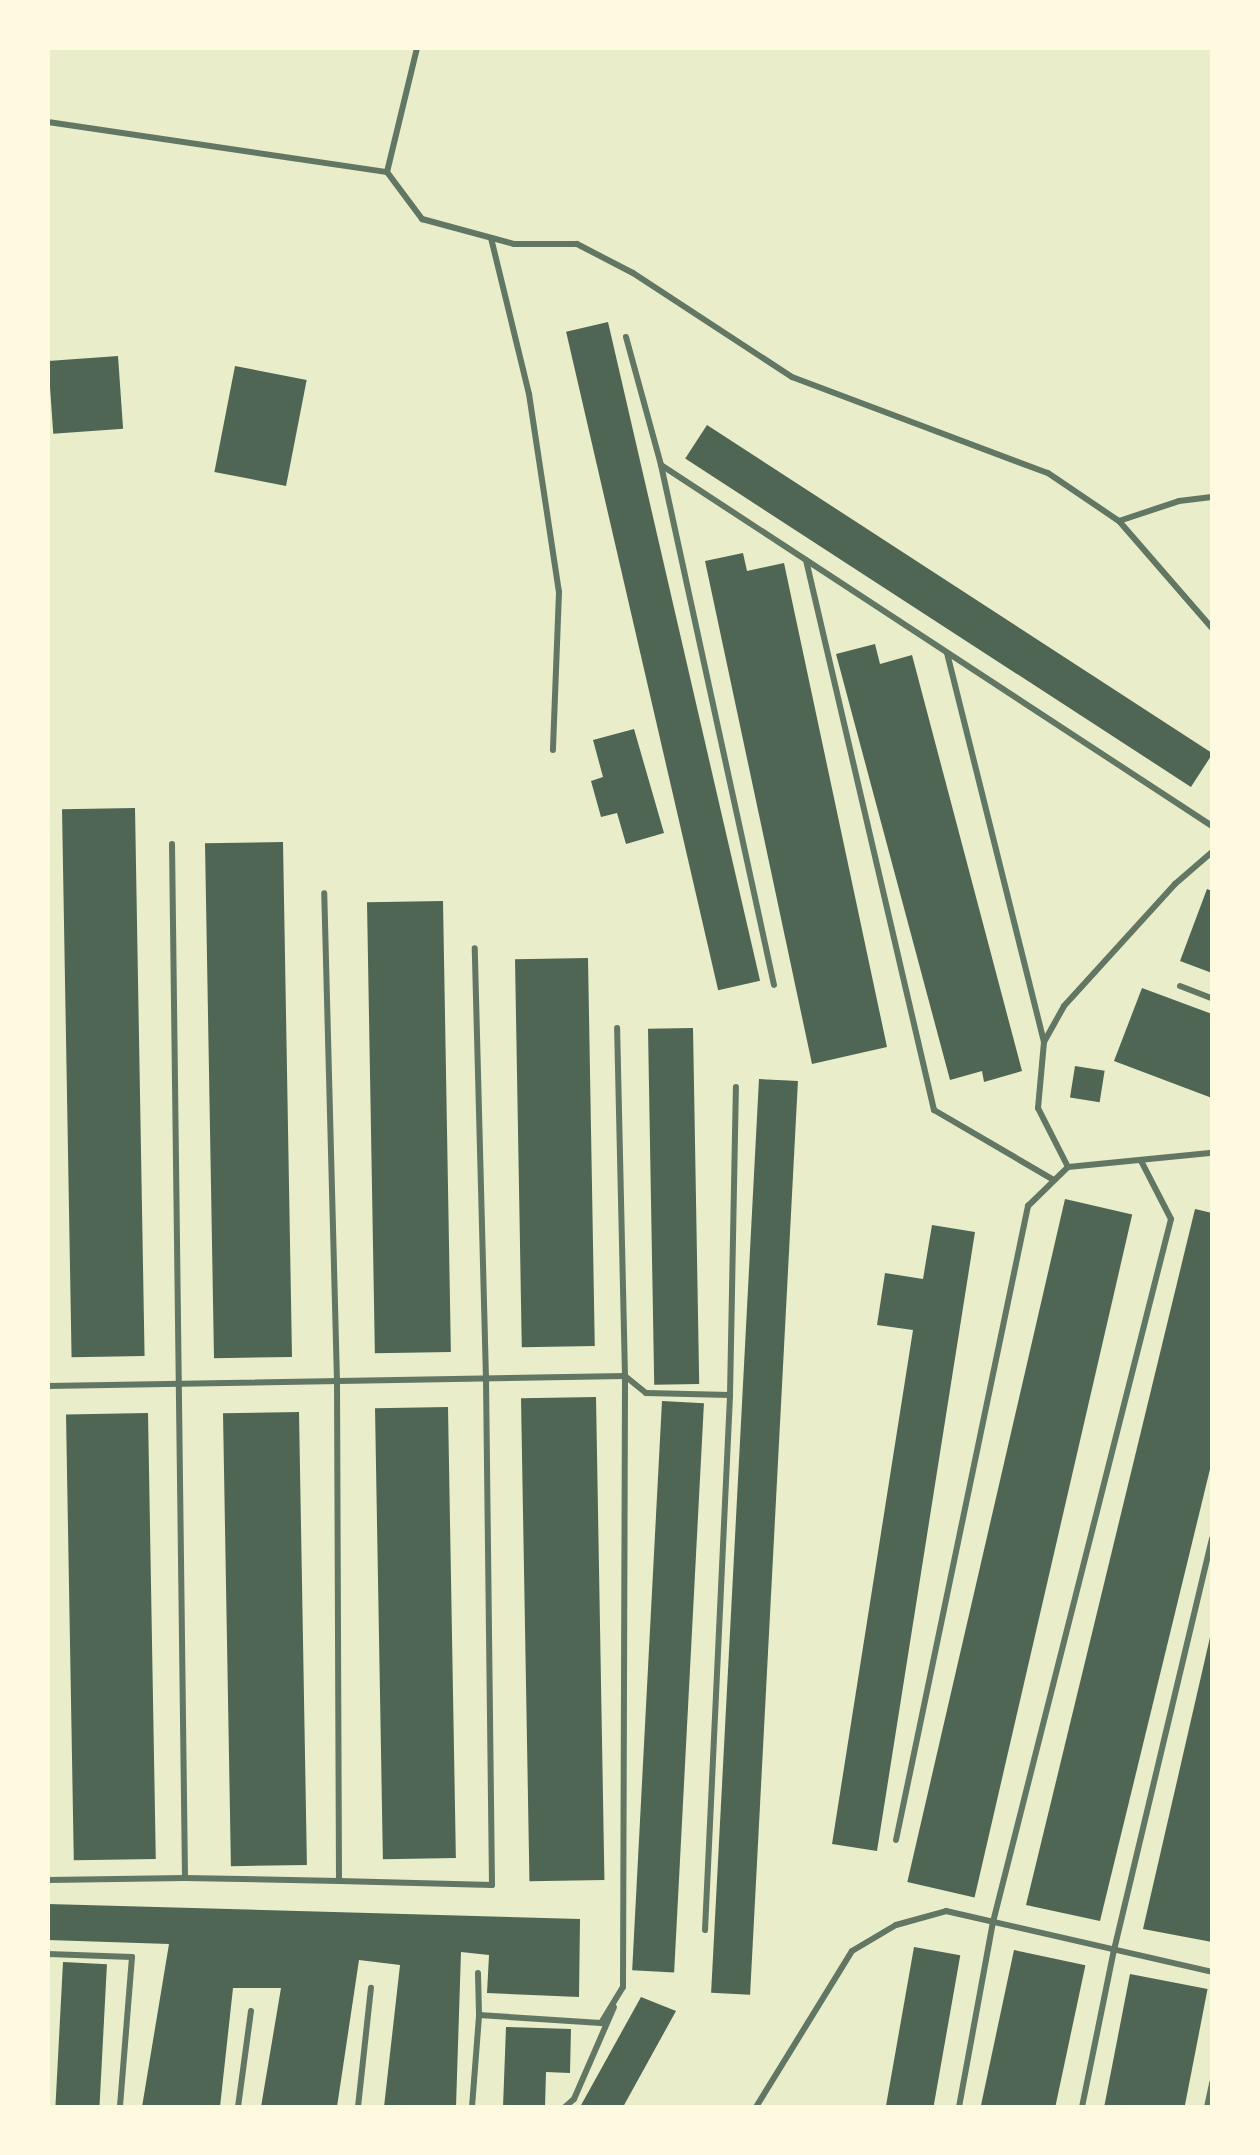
<!DOCTYPE html>
<html>
<head>
<meta charset="utf-8">
<style>
	body { margin:0 }
	#map { position:relative; width:1260px; height:2155px; overflow:hidden; background:#e9edc9; font-family:Roboto,sans-serif }
	div>[style] { position:absolute }
	.building>* { inset:0; background:#4f6655; transform-origin:0 0 }
	.service>* { height:6px; margin:-3px; padding:0 3px; transform-origin:3px; border-radius:3px; background:#617663 }
	span { translate:-50% -50%; white-space:nowrap; text-align:center; line-height:1.15; -webkit-text-stroke:8px #fefae0; paint-order:stroke }
	.frame { position:absolute; inset:0; border:50px solid #fefae0; pointer-events:none }
</style>
</head>
<body>
<div id="map">
	<div class="building">
		<i style="left:608px;top:322px;width:676px;height:43px;rotate:77deg"></i>
		<i style="left:118px;top:356px;width:73px;height:70px;rotate:86deg"></i>
		<i style="left:235px;top:366px;width:73px;height:108px;rotate:11deg"></i>
		<i style="left:707px;top:425px;width:603px;height:40px;rotate:33deg"></i>
		<i style="clip-path:polygon(743px 553px,747px 571px,784px 563px,887px 1047px,812px 1064px,705px 561px)"></i>
		<i style="clip-path:polygon(875px 644px,880px 664px,912px 655px,1022px 1071px,984px 1082px,982px 1071px,950px 1080px,836px 654px)"></i>
		<i style="clip-path:polygon(634px 729px,664px 833px,626px 844px,617px 813px,601px 817px,591px 781px,603px 777px,593px 740px)"></i>
		<i style="left:135px;top:808px;width:548px;height:73px;rotate:89deg"></i>
		<i style="left:283px;top:842px;width:515px;height:78px;rotate:89deg"></i>
		<i style="clip-path:polygon(1207px 889px,1212px 891px,1212px 973px,1180px 961px)"></i>
		<i style="left:443px;top:901px;width:451px;height:76px;rotate:89deg"></i>
		<i style="left:588px;top:958px;width:388px;height:73px;rotate:89deg"></i>
		<i style="clip-path:polygon(1142px 988px,1212px 1014px,1212px 1098px,1114px 1061px)"></i>
		<i style="left:693px;top:1028px;width:356px;height:45px;rotate:89deg"></i>
		<i style="left:1075px;top:1066px;width:30px;height:32px;rotate:9deg"></i>
		<i style="left:759px;top:1079px;width:39px;height:915px;rotate:3deg"></i>
		<i style="left:1065px;top:1199px;width:69px;height:701px;rotate:13deg"></i>
		<i style="clip-path:polygon(1195px 1209px,1212px 1213px,1212px 1461px,1100px 1921px,1026px 1905px)"></i>
		<i style="clip-path:polygon(932px 1225px,975px 1232px,877px 1851px,832px 1844px,913px 1330px,877px 1325px,885px 1273px,923px 1279px)"></i>
		<i style="left:596px;top:1397px;width:483px;height:75px;rotate:89deg"></i>
		<i style="left:662px;top:1401px;width:42px;height:570px;rotate:3deg"></i>
		<i style="left:448px;top:1407px;width:451px;height:73px;rotate:89deg"></i>
		<i style="left:299px;top:1412px;width:453px;height:76px;rotate:89deg"></i>
		<i style="left:148px;top:1413px;width:446px;height:82px;rotate:89deg"></i>
		<i style="clip-path:polygon(1211px 1633px,1212px 1634px,1212px 1942px,1143px 1929px)"></i>
		<i style="clip-path:polygon(48px 1904px,580px 1919px,579px 1997px,487px 1993px,489px 1955px,461px 1952px,456px 2107px,384px 2107px,400px 1965px,359px 1960px,337px 2107px,261px 2107px,281px 1988px,233px 1988px,220px 2107px,142px 2107px,169px 1944px,48px 1940px)"></i>
		<i style="left:914px;top:1947px;width:47px;height:162px;rotate:10deg"></i>
		<i style="left:1014px;top:1950px;width:73px;height:160px;rotate:12deg"></i>
		<i style="left:63px;top:1962px;width:44px;height:145px;rotate:3deg"></i>
		<i style="left:1130px;top:1974px;width:79px;height:136px;rotate:11deg"></i>
		<i style="clip-path:polygon(641px 1997px,676px 2011px,623px 2107px,580px 2107px)"></i>
		<i style="clip-path:polygon(506px 2027px,571px 2029px,570px 2073px,546px 2072px,545px 2107px,503px 2107px)"></i>
	</div>
	<div class="service">
		<i style="left:48px;top:122px;width:343px;rotate:8.4deg"></i>
		<i style="left:387px;top:172px;width:59px;rotate:53.3deg"></i>
		<i style="left:422px;top:219px;width:95px;rotate:15.2deg"></i>
		<i style="left:514px;top:244px;width:63px"></i>
		<i style="left:577px;top:244px;width:63px;rotate:27.4deg"></i>
		<i style="left:633px;top:273px;width:190px;rotate:33.2deg"></i>
		<i style="left:792px;top:377px;width:273px;rotate:20.6deg"></i>
		<i style="left:1048px;top:473px;width:86px;rotate:34.1deg"></i>
		<i style="left:1119px;top:521px;width:142px;rotate:49deg"></i>
		<i style="left:387px;top:172px;width:128px;rotate:-76.4deg"></i>
		<i style="left:491px;top:238px;width:161px;rotate:76.3deg"></i>
		<i style="left:529px;top:394px;width:200px;rotate:81.4deg"></i>
		<i style="left:559px;top:592px;width:158px;rotate:92.2deg"></i>
		<i style="left:626px;top:337px;width:133px;rotate:74.7deg"></i>
		<i style="left:661px;top:465px;width:659px;rotate:33.23deg"></i>
		<i style="left:661px;top:465px;width:532px;rotate:77.74deg"></i>
		<i style="left:1119px;top:521px;width:63px;rotate:-18.4deg"></i>
		<i style="left:1179px;top:501px;width:33px;rotate:-7deg"></i>
		<i style="left:806px;top:560px;width:565px;rotate:76.9deg"></i>
		<i style="left:934px;top:1110px;width:139px;rotate:30.3deg"></i>
		<i style="left:947px;top:653px;width:401px;rotate:76deg"></i>
		<i style="left:1180px;top:986px;width:34px;rotate:21deg"></i>
		<i style="left:1068px;top:1167px;width:66px;rotate:-117deg"></i>
		<i style="left:1038px;top:1108px;width:66px;rotate:-84.8deg"></i>
		<i style="left:1044px;top:1042px;width:41px;rotate:-60.9deg"></i>
		<i style="left:1064px;top:1006px;width:165px;rotate:-47.7deg"></i>
		<i style="left:1175px;top:884px;width:49px;rotate:-40.9deg"></i>
		<i style="left:48px;top:1386px;width:577px;rotate:-0.99deg"></i>
		<i style="left:625px;top:1376px;width:348px;rotate:-91.3deg"></i>
		<i style="left:896px;top:1840px;width:648px;rotate:-78.24deg"></i>
		<i style="left:1028px;top:1206px;width:56px;rotate:-44.3deg"></i>
		<i style="left:1068px;top:1167px;width:145px;rotate:-5.6deg"></i>
		<i style="left:185px;top:1878px;width:154px;rotate:1.1deg"></i>
		<i style="left:339px;top:1881px;width:500px;rotate:-90.23deg"></i>
		<i style="left:337px;top:1381px;width:488px;rotate:-91.5deg"></i>
		<i style="left:48px;top:1880px;width:137px;rotate:-0.8deg"></i>
		<i style="left:185px;top:1878px;width:1034px;rotate:-90.72deg"></i>
		<i style="left:339px;top:1881px;width:153px;rotate:1.5deg"></i>
		<i style="left:492px;top:1885px;width:506px;rotate:-90.68deg"></i>
		<i style="left:486px;top:1379px;width:431px;rotate:-91.5deg"></i>
		<i style="left:705px;top:1930px;width:536px;rotate:-87.32deg"></i>
		<i style="left:48px;top:1954px;width:84px;rotate:2deg"></i>
		<i style="left:132px;top:1957px;width:150px;rotate:94.6deg"></i>
		<i style="left:478px;top:1973px;width:42px;rotate:88.6deg"></i>
		<i style="left:238px;top:2107px;width:97px;rotate:-82.3deg"></i>
		<i style="left:358px;top:2107px;width:120px;rotate:-83.8deg"></i>
		<i style="left:472px;top:2107px;width:92px;rotate:-85.6deg"></i>
		<i style="left:479px;top:2015px;width:122px;rotate:3.8deg"></i>
		<i style="left:601px;top:2023px;width:42px;rotate:-58.6deg"></i>
		<i style="left:623px;top:1987px;width:611px;rotate:-89.81deg"></i>
		<i style="left:625px;top:1376px;width:27px;rotate:39deg"></i>
		<i style="left:646px;top:1393px;width:84px;rotate:1.4deg"></i>
		<i style="left:730px;top:1395px;width:308px;rotate:-88.9deg"></i>
		<i style="left:565px;top:2107px;width:12px;rotate:-42deg"></i>
		<i style="left:574px;top:2099px;width:100px;rotate:-66.5deg"></i>
		<i style="left:756px;top:2107px;width:183px;rotate:-58.4deg"></i>
		<i style="left:852px;top:1951px;width:51px;rotate:-30.6deg"></i>
		<i style="left:896px;top:1925px;width:52px;rotate:-15.6deg"></i>
		<i style="left:946px;top:1911px;width:273px;rotate:12.9deg"></i>
		<i style="left:959px;top:2107px;width:188px;rotate:-79.6deg"></i>
		<i style="left:993px;top:1922px;width:725px;rotate:-75.79deg"></i>
		<i style="left:1171px;top:1219px;width:65px;rotate:-117.3deg"></i>
		<i style="left:1082px;top:2107px;width:160px;rotate:-78.5deg"></i>
		<i style="left:1114px;top:1950px;width:423px;rotate:-76.6deg"></i>
		<i style="left:1207px;top:2107px;width:25px;rotate:-78deg"></i>
	</div>
	<div class="frame"></div>
</div>
</body>
</html>
